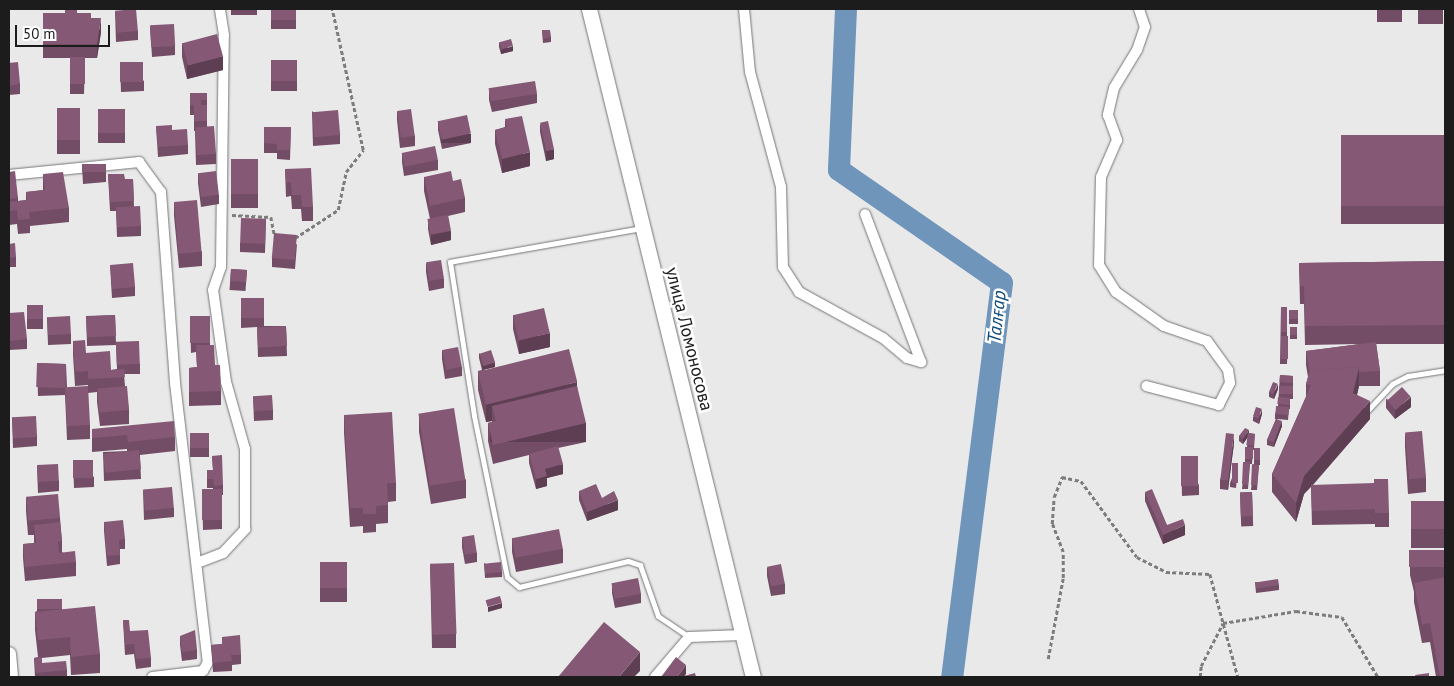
<!DOCTYPE html>
<html>
<head>
<meta charset="utf-8">
<style>
	body { margin:0 }
	#map { position:relative; width:1454px; height:686px; overflow:hidden; background:#e9e9ea; font-family:"PT Sans",sans-serif }
	div>[style] { position:absolute }
	.river>* { height:22px; margin:-11px; padding:0 11px; transform-origin:11px; border-radius:11px; background:#6f95ba }
	.path>* { height:2.5px; margin-top:-1.25px; transform-origin:0; background:repeating-linear-gradient(90deg,#7d7d7e 0 4px,transparent 0 6.5px) }
	.roads { filter:drop-shadow(0 0 1px #747576) drop-shadow(0 0 1px #747576) }
	.lane>* { height:5px; margin:-2.5px; padding:0 2.5px; transform-origin:2.5px; border-radius:2.5px; background:#fff }
	.street>* { height:10px; margin:-5px; padding:0 5px; transform-origin:5px; border-radius:5px; background:#fff }
	.secondary>* { height:14px; margin:-7px; padding:0 7px; transform-origin:7px; border-radius:7px; background:#fff }
	.primary>* { height:15px; margin:-7.5px; padding:0 7.5px; transform-origin:7.5px; border-radius:7.5px; background:#fff }
	.wall>* { inset:0; background:#724d65; transform-origin:0 0 }
	.shaded-wall>* { inset:0; background:#5d3e52; transform-origin:0 0 }
	.building>* { inset:0; background:#855975; transform-origin:0 0 }
	span { translate:-50% -50%; white-space:nowrap; text-align:center; line-height:1.15; -webkit-text-stroke:5px #fff; paint-order:stroke }
	.street-label { font-size:18px; color:#1c1c1d }
	.water-label { font-size:19px; color:#0f4c7b; font-style:italic }
	.frame { position:absolute; inset:0; border:10px solid #1c1c1d; pointer-events:none }
	.scale { position:absolute; left:15px; top:25px; width:95px; height:22px; box-sizing:border-box; border:2px solid #1c1c1d; border-top:0; padding-left:6px; font-size:15px; line-height:18px; white-space:nowrap; color:#1c1c1d; -webkit-text-stroke:4px #fff; paint-order:stroke }
</style>
</head>
<body>
<div id="map">
	<div class="river">
		<i style="left:846px;top:9px;width:161px;rotate:92.5deg"></i>
		<i style="left:839px;top:170px;width:198px;rotate:34.7deg"></i>
		<i style="left:1002px;top:283px;width:397px;rotate:97.2deg"></i>
	</div>
	<div class="path">
		<i style="left:232px;top:215px;width:39px;rotate:3deg"></i>
		<i style="left:271px;top:217px;width:20px;rotate:79deg"></i>
		<i style="left:295px;top:238px;width:51px;rotate:-33.1deg"></i>
		<i style="left:338px;top:210px;width:39px;rotate:-78deg"></i>
		<i style="left:346px;top:172px;width:28px;rotate:-52deg"></i>
		<i style="left:363px;top:150px;width:144px;rotate:-102.4deg"></i>
		<i style="left:1048px;top:659px;width:82px;rotate:-79.5deg"></i>
		<i style="left:1063px;top:578px;width:26px;rotate:-90deg"></i>
		<i style="left:1063px;top:552px;width:30px;rotate:-111deg"></i>
		<i style="left:1052px;top:524px;width:27px;rotate:-86deg"></i>
		<i style="left:1054px;top:497px;width:22px;rotate:-68deg"></i>
		<i style="left:1062px;top:477px;width:19px;rotate:12deg"></i>
		<i style="left:1081px;top:481px;width:94px;rotate:53.6deg"></i>
		<i style="left:1137px;top:557px;width:33px;rotate:27deg"></i>
		<i style="left:1166px;top:572px;width:44px;rotate:2.6deg"></i>
		<i style="left:1210px;top:574px;width:107px;rotate:74.8deg"></i>
		<i style="left:1200px;top:677px;width:11px;rotate:-85deg"></i>
		<i style="left:1201px;top:666px;width:48px;rotate:-62.9deg"></i>
		<i style="left:1223px;top:623px;width:74px;rotate:-9.3deg"></i>
		<i style="left:1296px;top:611px;width:46px;rotate:7.4deg"></i>
		<i style="left:1342px;top:617px;width:70px;rotate:59deg"></i>
	</div>
	<div class="roads">
		<div class="lane">
			<i style="left:642px;top:228px;width:195px;rotate:170deg"></i>
			<i style="left:450px;top:262px;width:156px;rotate:81.1deg"></i>
			<i style="left:474px;top:416px;width:164px;rotate:78.4deg"></i>
			<i style="left:507px;top:577px;width:16px;rotate:40deg"></i>
			<i style="left:519px;top:587px;width:112px;rotate:-13.4deg"></i>
			<i style="left:628px;top:561px;width:13px;rotate:18deg"></i>
			<i style="left:640px;top:565px;width:54px;rotate:70.6deg"></i>
			<i style="left:658px;top:616px;width:37px;rotate:34deg"></i>
			<i style="left:1367px;top:411px;width:37px;rotate:-47deg"></i>
			<i style="left:1392px;top:384px;width:18px;rotate:-27deg"></i>
			<i style="left:1408px;top:376px;width:37px;rotate:-9deg"></i>
		</div>
		<div class="street">
			<i style="left:744px;top:9px;width:63px;rotate:84.6deg"></i>
			<i style="left:750px;top:72px;width:119px;rotate:74.9deg"></i>
			<i style="left:781px;top:187px;width:80px;rotate:88.6deg"></i>
			<i style="left:783px;top:267px;width:30px;rotate:57deg"></i>
			<i style="left:799px;top:292px;width:96px;rotate:28.7deg"></i>
			<i style="left:883px;top:338px;width:31px;rotate:40deg"></i>
			<i style="left:907px;top:358px;width:15px;rotate:16deg"></i>
			<i style="left:921px;top:362px;width:158px;rotate:-110.7deg"></i>
			<i style="left:1139px;top:9px;width:19px;rotate:72deg"></i>
			<i style="left:1145px;top:27px;width:24px;rotate:109deg"></i>
			<i style="left:1137px;top:50px;width:44px;rotate:121.2deg"></i>
			<i style="left:1114px;top:88px;width:28px;rotate:103deg"></i>
			<i style="left:1108px;top:115px;width:27px;rotate:70deg"></i>
			<i style="left:1117px;top:140px;width:40px;rotate:113.4deg"></i>
			<i style="left:1101px;top:177px;width:88px;rotate:91.3deg"></i>
			<i style="left:1099px;top:265px;width:32px;rotate:58deg"></i>
			<i style="left:1116px;top:292px;width:59px;rotate:35.3deg"></i>
			<i style="left:1164px;top:326px;width:46px;rotate:19.2deg"></i>
			<i style="left:1207px;top:341px;width:36px;rotate:54deg"></i>
			<i style="left:1228px;top:370px;width:13px;rotate:81deg"></i>
			<i style="left:1230px;top:383px;width:25px;rotate:117deg"></i>
			<i style="left:1219px;top:405px;width:75px;rotate:-165.4deg"></i>
			<i style="left:9px;top:175px;width:131px;rotate:-5.7deg"></i>
			<i style="left:139px;top:162px;width:37px;rotate:54deg"></i>
			<i style="left:161px;top:192px;width:192px;rotate:85.8deg"></i>
			<i style="left:175px;top:383px;width:281px;rotate:83.3deg"></i>
			<i style="left:208px;top:662px;width:10px;rotate:119deg"></i>
			<i style="left:203px;top:671px;width:51px;rotate:173.3deg"></i>
			<i style="left:197px;top:563px;width:28px;rotate:-21deg"></i>
			<i style="left:223px;top:553px;width:33px;rotate:-47deg"></i>
			<i style="left:245px;top:529px;width:80px;rotate:-90deg"></i>
			<i style="left:245px;top:449px;width:70px;rotate:-105.8deg"></i>
			<i style="left:226px;top:382px;width:93px;rotate:-98deg"></i>
			<i style="left:213px;top:290px;width:24px;rotate:-71deg"></i>
			<i style="left:221px;top:267px;width:232px;rotate:-89.3deg"></i>
			<i style="left:224px;top:35px;width:26px;rotate:-99deg"></i>
			<i style="left:655px;top:677px;width:52px;rotate:-49.6deg"></i>
			<i style="left:689px;top:637px;width:53px;rotate:-2.2deg"></i>
		</div>
		<div class="secondary">
			<i style="left:9px;top:654px;width:23px;rotate:85deg"></i>
		</div>
		<div class="primary">
			<i style="left:589px;top:9px;width:688px;rotate:76.21deg"></i>
		</div>
	</div>
	<div class="wall">
		<i style="left:231px;top:9px;width:26px;height:6px"></i>
		<i style="left:271px;top:9px;width:25px;height:20px"></i>
		<i style="left:1377px;top:9px;width:25px;height:13px"></i>
		<i style="left:1418px;top:9px;width:25px;height:15px"></i>
		<i style="clip-path:polygon(115px 11px,138px 31px,138px 40px,116px 42px)"></i>
		<i style="clip-path:polygon(43px 13px,77px 13px,91px 18px,101px 32px,97px 58px,85px 58px,84px 94px,70px 94px,70px 58px,43px 58px)"></i>
		<i style="clip-path:polygon(150px 26px,175px 46px,175px 55px,152px 57px)"></i>
		<i style="clip-path:polygon(542px 30px,551px 37px,551px 42px,543px 43px)"></i>
		<i style="clip-path:polygon(499px 42px,513px 51px,501px 54px,499px 47px)"></i>
		<i style="clip-path:polygon(182px 43px,223px 70px,187px 79px,182px 57px)"></i>
		<i style="left:271px;top:60px;width:26px;height:31px"></i>
		<i style="clip-path:polygon(120px 62px,144px 81px,144px 91px,121px 92px)"></i>
		<i style="clip-path:polygon(9px 63px,20px 84px,20px 94px,9px 95px)"></i>
		<i style="clip-path:polygon(489px 90px,537px 94px,537px 103px,492px 112px,489px 100px)"></i>
		<i style="clip-path:polygon(190px 93px,207px 93px,207px 126px,216px 154px,216px 164px,196px 165px,195px 131px,194px 131px,194px 115px,190px 115px)"></i>
		<i style="left:57px;top:108px;width:23px;height:46px"></i>
		<i style="left:98px;top:109px;width:27px;height:34px"></i>
		<i style="clip-path:polygon(312px 111px,340px 135px,340px 144px,313px 146px)"></i>
		<i style="clip-path:polygon(397px 111px,415px 136px,415px 146px,400px 148px,397px 120px)"></i>
		<i style="clip-path:polygon(505px 119px,530px 166px,502px 173px,495px 144px,495px 130px,505px 127px)"></i>
		<i style="clip-path:polygon(438px 121px,471px 143px,442px 149px,438px 130px)"></i>
		<i style="clip-path:polygon(540px 123px,554px 159px,546px 161px,540px 132px)"></i>
		<i style="clip-path:polygon(156px 126px,188px 145px,188px 154px,158px 157px)"></i>
		<i style="clip-path:polygon(264px 127px,291px 127px,290px 160px,277px 159px,277px 153px,264px 153px)"></i>
		<i style="left:1445px;top:135px;width:89px;height:104px;rotate:90deg"></i>
		<i style="clip-path:polygon(402px 153px,438px 160px,438px 170px,404px 176px,402px 162px)"></i>
		<i style="left:231px;top:159px;width:27px;height:49px"></i>
		<i style="clip-path:polygon(82px 166px,106px 172px,106px 182px,83px 184px)"></i>
		<i style="clip-path:polygon(285px 169px,313px 207px,313px 221px,302px 221px,301px 209px,292px 209px,291px 196px,286px 197px)"></i>
		<i style="clip-path:polygon(9px 172px,18px 198px,18px 201px,26px 200px,26px 192px,43px 190px,43px 174px,69px 208px,69px 222px,30px 226px,30px 233px,18px 234px,17px 224px,9px 225px)"></i>
		<i style="clip-path:polygon(198px 173px,219px 195px,219px 204px,201px 207px,198px 183px)"></i>
		<i style="clip-path:polygon(108px 174px,125px 179px,133px 179px,134px 207px,141px 226px,141px 236px,117px 237px,116px 211px,110px 211px)"></i>
		<i style="clip-path:polygon(424px 177px,453px 181px,465px 198px,465px 212px,448px 216px,451px 240px,431px 245px,428px 229px,428px 220px,430px 219px,424px 191px)"></i>
		<i style="clip-path:polygon(174px 202px,202px 252px,202px 266px,179px 268px,174px 216px)"></i>
		<i style="clip-path:polygon(266px 219px,265px 253px,240px 252px,240px 243px)"></i>
		<i style="clip-path:polygon(9px 244px,16px 257px,16px 267px,9px 267px)"></i>
		<i style="clip-path:polygon(297px 244px,295px 269px,272px 267px,272px 258px)"></i>
		<i style="clip-path:polygon(1445px 261px,1445px 344px,1376px 344px,1380px 371px,1380px 386px,1359px 386px,1357px 395px,1370px 419px,1313px 485px,1389px 513px,1389px 527px,1375px 527px,1375px 524px,1312px 525px,1311px 487px,1304px 494px,1296px 522px,1272px 492px,1272px 474px,1306px 397px,1306px 384px,1308px 377px,1306px 365px,1306px 351px,1360px 344px,1305px 345px,1304px 304px,1300px 304px,1299px 263px)"></i>
		<i style="clip-path:polygon(426px 263px,444px 279px,444px 288px,429px 291px,426px 272px)"></i>
		<i style="clip-path:polygon(110px 265px,135px 287px,135px 296px,112px 298px)"></i>
		<i style="left:231px;top:269px;width:16px;height:21px;rotate:4deg"></i>
		<i style="clip-path:polygon(241px 298px,264px 298px,264px 326px,286px 326px,287px 356px,258px 357px,257px 327px,241px 328px)"></i>
		<i style="left:43px;top:305px;width:24px;height:16px;rotate:90deg"></i>
		<i style="clip-path:polygon(1281px 307px,1287px 307px,1287px 336px,1288px 336px,1287px 364px,1280px 364px)"></i>
		<i style="left:1298px;top:310px;width:14px;height:9px;rotate:90deg"></i>
		<i style="clip-path:polygon(9px 313px,27px 339px,27px 349px,9px 350px)"></i>
		<i style="left:115px;top:315px;width:30px;height:29px;rotate:88deg"></i>
		<i style="clip-path:polygon(513px 315px,550px 347px,519px 354px,513px 329px)"></i>
		<i style="clip-path:polygon(210px 316px,210px 345px,221px 391px,221px 405px,189px 406px,189px 368px,197px 367px,196px 352px,191px 353px,190px 317px)"></i>
		<i style="clip-path:polygon(47px 317px,71px 334px,71px 344px,48px 345px)"></i>
		<i style="left:1290px;top:327px;width:7px;height:12px"></i>
		<i style="clip-path:polygon(73px 341px,86px 353px,111px 370px,117px 369px,116px 342px,140px 364px,140px 374px,124px 374px,125px 386px,129px 410px,129px 424px,100px 426px,97px 402px,97px 392px,88px 393px,88px 385px,75px 386px,73px 355px)"></i>
		<i style="clip-path:polygon(442px 350px,462px 367px,462px 376px,445px 379px,442px 359px)"></i>
		<i style="clip-path:polygon(479px 353px,495px 367px,483px 370px,577px 386px,586px 442px,558px 448px,563px 474px,547px 478px,547px 486px,536px 489px,529px 463px,529px 455px,493px 464px,488px 441px,488px 423px,492px 422px,492px 421px,486px 422px,478px 390px,478px 371px,482px 370px,479px 358px)"></i>
		<i style="clip-path:polygon(37px 363px,66px 364px,67px 387px,90px 425px,90px 439px,67px 440px,65px 395px,38px 396px)"></i>
		<i style="clip-path:polygon(1280px 375px,1293px 376px,1293px 399px,1290px 399px,1290px 409px,1289px 409px,1288px 420px,1277px 419px,1282px 426px,1274px 447px,1267px 445px,1267px 440px,1276px 419px,1275px 419px,1275px 414px,1278px 406px)"></i>
		<i style="clip-path:polygon(1278px 389px,1274px 399px,1269px 397px,1269px 392px)"></i>
		<i style="clip-path:polygon(253px 396px,273px 410px,273px 420px,254px 421px)"></i>
		<i style="clip-path:polygon(1386px 399px,1411px 407px,1395px 419px,1386px 408px)"></i>
		<i style="clip-path:polygon(419px 414px,466px 480px,466px 498px,431px 504px,419px 432px)"></i>
		<i style="clip-path:polygon(1262px 414px,1259px 424px,1253px 421px,1253px 417px)"></i>
		<i style="clip-path:polygon(344px 415px,396px 483px,396px 501px,388px 502px,388px 523px,376px 524px,376px 532px,363px 533px,363px 526px,350px 527px,344px 433px)"></i>
		<i style="clip-path:polygon(12px 417px,37px 437px,37px 446px,13px 448px)"></i>
		<i style="clip-path:polygon(92px 429px,175px 437px,175px 451px,140px 455px,141px 479px,104px 481px,103px 452px,127px 451px,127px 449px,92px 452px)"></i>
		<i style="left:209px;top:433px;width:24px;height:19px;rotate:90deg"></i>
		<i style="clip-path:polygon(1249px 433px,1255px 434px,1254px 448px,1260px 448px,1260px 465px,1259px 465px,1257px 490px,1251px 490px,1254px 464px,1254px 450px,1253px 450px,1252px 464px,1250px 464px,1248px 489px,1242px 489px,1245px 462px,1245px 447px,1247px 447px,1248px 437px,1243px 444px,1239px 441px,1239px 436px)"></i>
		<i style="clip-path:polygon(1405px 433px,1426px 478px,1426px 492px,1408px 494px,1405px 447px)"></i>
		<i style="clip-path:polygon(1234px 443px,1228px 490px,1220px 489px,1220px 480px)"></i>
		<i style="clip-path:polygon(212px 456px,223px 485px,223px 495px,222px 495px,222px 529px,203px 530px,202px 489px,213px 489px,213px 488px,207px 488px,207px 470px,213px 470px)"></i>
		<i style="clip-path:polygon(1181px 456px,1199px 485px,1199px 495px,1182px 496px)"></i>
		<i style="clip-path:polygon(73px 460px,94px 477px,94px 487px,74px 488px)"></i>
		<i style="clip-path:polygon(1238px 463px,1236px 488px,1230px 487px,1230px 483px)"></i>
		<i style="clip-path:polygon(37px 466px,59px 481px,59px 491px,38px 493px)"></i>
		<i style="clip-path:polygon(143px 490px,174px 508px,174px 517px,144px 520px)"></i>
		<i style="clip-path:polygon(579px 491px,618px 510px,587px 521px,579px 500px)"></i>
		<i style="clip-path:polygon(1145px 492px,1167px 525px,1185px 535px,1163px 544px,1145px 501px)"></i>
		<i style="left:1252px;top:492px;width:34px;height:12px;rotate:88deg"></i>
		<i style="clip-path:polygon(26px 497px,60px 518px,62px 541px,62px 552px,76px 562px,76px 576px,25px 581px,23px 558px,23px 544px,34px 543px,34px 535px,28px 535px,26px 511px)"></i>
		<i style="left:1445px;top:501px;width:47px;height:34px;rotate:90deg"></i>
		<i style="clip-path:polygon(104px 522px,125px 539px,125px 549px,120px 549px,120px 564px,107px 566px,104px 531px)"></i>
		<i style="clip-path:polygon(462px 537px,477px 553px,477px 562px,465px 564px,462px 547px)"></i>
		<i style="clip-path:polygon(512px 538px,563px 549px,563px 563px,516px 572px,512px 552px)"></i>
		<i style="clip-path:polygon(1445px 550px,1445px 677px,1436px 677px,1430px 642px,1422px 643px,1414px 602px,1414px 592px,1410px 575px,1410px 557px)"></i>
		<i style="left:320px;top:562px;width:27px;height:40px"></i>
		<i style="clip-path:polygon(484px 563px,502px 572px,502px 577px,485px 578px)"></i>
		<i style="clip-path:polygon(430px 564px,456px 634px,456px 648px,432px 648px)"></i>
		<i style="clip-path:polygon(767px 567px,785px 584px,785px 594px,771px 596px,767px 576px)"></i>
		<i style="clip-path:polygon(1255px 582px,1279px 585px,1279px 590px,1256px 593px)"></i>
		<i style="clip-path:polygon(612px 584px,641px 594px,641px 603px,615px 608px,612px 593px)"></i>
		<i style="clip-path:polygon(37px 600px,62px 609px,100px 654px,100px 673px,71px 675px,70px 655px,42px 658px,42px 663px,67px 670px,67px 677px,35px 677px,34px 658px,38px 657px,35px 630px,35px 612px,37px 611px)"></i>
		<i style="clip-path:polygon(123px 620px,130px 631px,151px 658px,151px 667px,136px 669px,134px 654px,125px 655px)"></i>
		<i style="clip-path:polygon(180px 636px,197px 650px,197px 659px,182px 661px,180px 645px)"></i>
		<i style="clip-path:polygon(222px 637px,241px 655px,241px 664px,232px 665px,232px 671px,213px 672px,211px 645px,222px 644px)"></i>
	</div>
	<div class="shaded-wall">
		<i style="clip-path:polygon(101px 18px,101px 32px,97px 58px,97px 44px)"></i>
		<i style="clip-path:polygon(513px 46px,513px 51px,501px 54px,501px 50px)"></i>
		<i style="clip-path:polygon(223px 56px,223px 70px,187px 79px,187px 65px)"></i>
		<i style="left:471px;top:134px;width:9px;height:30px;rotate:90deg"></i>
		<i style="clip-path:polygon(554px 149px,554px 159px,546px 161px,546px 151px)"></i>
		<i style="clip-path:polygon(530px 152px,530px 166px,502px 173px,502px 159px)"></i>
		<i style="clip-path:polygon(451px 231px,451px 240px,431px 245px,431px 235px)"></i>
		<i style="clip-path:polygon(550px 333px,550px 347px,519px 354px,519px 340px)"></i>
		<i style="clip-path:polygon(495px 362px,495px 367px,482px 370px,482px 366px)"></i>
		<i style="clip-path:polygon(1359px 367px,1359px 386px,1353px 411px,1353px 393px)"></i>
		<i style="clip-path:polygon(577px 382px,577px 401px,492px 406px,492px 421px,486px 422px,486px 404px)"></i>
		<i style="clip-path:polygon(1278px 384px,1278px 389px,1274px 399px,1274px 394px)"></i>
		<i style="clip-path:polygon(1411px 397px,1411px 407px,1395px 419px,1395px 410px)"></i>
		<i style="clip-path:polygon(1370px 401px,1370px 419px,1304px 494px,1296px 522px,1296px 503px,1304px 476px)"></i>
		<i style="clip-path:polygon(1262px 409px,1262px 414px,1259px 424px,1259px 419px)"></i>
		<i style="clip-path:polygon(1282px 421px,1282px 426px,1274px 447px,1274px 442px)"></i>
		<i style="left:586px;top:423px;width:19px;height:96px;rotate:90deg"></i>
		<i style="clip-path:polygon(1249px 430px,1249px 435px,1243px 444px,1243px 439px)"></i>
		<i style="clip-path:polygon(1234px 434px,1234px 443px,1228px 490px,1228px 481px)"></i>
		<i style="clip-path:polygon(563px 464px,563px 474px,547px 478px,547px 486px,536px 489px,536px 479px,545px 469px)"></i>
		<i style="clip-path:polygon(618px 500px,618px 510px,587px 521px,587px 512px)"></i>
		<i style="clip-path:polygon(1185px 525px,1185px 535px,1163px 544px,1163px 535px)"></i>
		<i style="clip-path:polygon(502px 603px,502px 608px,488px 612px,488px 607px)"></i>
		<i style="clip-path:polygon(640px 652px,640px 671px,634px 677px,619px 677px)"></i>
		<i style="clip-path:polygon(686px 665px,686px 674px,684px 677px,677px 677px)"></i>
	</div>
	<div class="building">
		<i style="clip-path:polygon(65px 9px,77px 9px,77px 13px,91px 13px,91px 18px,101px 18px,97px 44px,43px 44px,43px 13px,65px 13px)"></i>
		<i style="left:136px;top:9px;width:22px;height:21px;rotate:85deg"></i>
		<i style="left:271px;top:9px;width:25px;height:11px"></i>
		<i style="left:174px;top:24px;width:22px;height:24px;rotate:87deg"></i>
		<i style="clip-path:polygon(542px 30px,550px 30px,551px 37px,543px 39px)"></i>
		<i style="left:217px;top:34px;width:23px;height:36px;rotate:75deg"></i>
		<i style="left:511px;top:39px;width:7px;height:12px;rotate:74deg"></i>
		<i style="left:70px;top:57px;width:15px;height:27px"></i>
		<i style="left:271px;top:60px;width:26px;height:21px"></i>
		<i style="clip-path:polygon(18px 62px,20px 84px,9px 86px,9px 63px)"></i>
		<i style="left:120px;top:62px;width:23px;height:20px"></i>
		<i style="left:535px;top:81px;width:13px;height:47px;rotate:81deg"></i>
		<i style="clip-path:polygon(190px 93px,207px 93px,207px 100px,201px 100px,201px 105px,207px 105px,207px 121px,194px 121px,194px 105px,190px 105px)"></i>
		<i style="left:57px;top:108px;width:23px;height:32px"></i>
		<i style="left:98px;top:109px;width:27px;height:24px"></i>
		<i style="left:411px;top:109px;width:27px;height:14px;rotate:82deg"></i>
		<i style="left:338px;top:110px;width:25px;height:26px;rotate:85deg"></i>
		<i style="left:467px;top:115px;width:19px;height:30px;rotate:78deg"></i>
		<i style="clip-path:polygon(522px 116px,530px 152px,502px 159px,495px 130px,507px 127px,505px 119px)"></i>
		<i style="left:548px;top:121px;width:29px;height:8px;rotate:78deg"></i>
		<i style="clip-path:polygon(172px 125px,172px 130px,187px 129px,188px 145px,158px 147px,156px 126px)"></i>
		<i style="left:214px;top:126px;width:28px;height:19px;rotate:86deg"></i>
		<i style="clip-path:polygon(264px 127px,291px 127px,290px 150px,277px 150px,277px 144px,264px 143px)"></i>
		<i style="left:1445px;top:135px;width:71px;height:104px;rotate:90deg"></i>
		<i style="left:435px;top:146px;width:14px;height:34px;rotate:78deg"></i>
		<i style="left:231px;top:159px;width:27px;height:35px"></i>
		<i style="left:106px;top:164px;width:8px;height:24px;rotate:90deg"></i>
		<i style="clip-path:polygon(311px 168px,313px 207px,302px 207px,301px 195px,292px 195px,291px 182px,286px 183px,285px 169px)"></i>
		<i style="clip-path:polygon(15px 171px,18px 198px,9px 199px,9px 172px)"></i>
		<i style="left:216px;top:171px;width:24px;height:18px;rotate:83deg"></i>
		<i style="clip-path:polygon(451px 171px,453px 181px,461px 179px,465px 198px,430px 206px,424px 177px)"></i>
		<i style="clip-path:polygon(63px 172px,69px 208px,29px 212px,30px 219px,18px 220px,17px 210px,9px 211px,9px 202px,27px 200px,26px 192px,45px 190px,43px 174px)"></i>
		<i style="clip-path:polygon(108px 174px,124px 174px,125px 179px,133px 179px,134px 201px,110px 202px)"></i>
		<i style="left:197px;top:200px;width:52px;height:23px;rotate:85deg"></i>
		<i style="left:140px;top:206px;width:20px;height:24px;rotate:87deg"></i>
		<i style="left:448px;top:215px;width:16px;height:21px;rotate:79deg"></i>
		<i style="left:241px;top:218px;width:25px;height:25px;rotate:2deg"></i>
		<i style="left:274px;top:233px;width:23px;height:25px;rotate:5deg"></i>
		<i style="clip-path:polygon(15px 243px,16px 257px,9px 258px,9px 244px)"></i>
		<i style="left:441px;top:260px;width:19px;height:15px;rotate:81deg"></i>
		<i style="clip-path:polygon(1445px 261px,1445px 325px,1305px 326px,1304px 286px,1300px 286px,1299px 263px)"></i>
		<i style="left:133px;top:263px;width:24px;height:23px;rotate:85deg"></i>
		<i style="left:231px;top:269px;width:16px;height:12px;rotate:4deg"></i>
		<i style="left:241px;top:298px;width:23px;height:20px"></i>
		<i style="left:43px;top:305px;width:14px;height:16px;rotate:90deg"></i>
		<i style="left:1281px;top:307px;width:6px;height:25px"></i>
		<i style="left:544px;top:308px;width:26px;height:32px;rotate:77deg"></i>
		<i style="left:1298px;top:310px;width:9px;height:9px;rotate:90deg"></i>
		<i style="clip-path:polygon(24px 312px,27px 339px,9px 341px,9px 313px)"></i>
		<i style="left:115px;top:315px;width:21px;height:29px;rotate:87deg"></i>
		<i style="left:70px;top:316px;width:18px;height:23px;rotate:87deg"></i>
		<i style="left:210px;top:316px;width:27px;height:20px;rotate:90deg"></i>
		<i style="left:286px;top:326px;width:20px;height:29px;rotate:87deg"></i>
		<i style="left:1290px;top:327px;width:7px;height:8px"></i>
		<i style="left:1281px;top:336px;width:7px;height:23px"></i>
		<i style="clip-path:polygon(85px 340px,86px 353px,110px 351px,111px 370px,124px 369px,125px 377px,88px 379px,88px 371px,75px 372px,73px 341px)"></i>
		<i style="left:139px;top:341px;width:23px;height:23px;rotate:88deg"></i>
		<i style="clip-path:polygon(1376px 342px,1380px 371px,1359px 372px,1359px 367px,1310px 370px,1310px 372px,1306px 351px)"></i>
		<i style="clip-path:polygon(196px 345px,214px 345px,215px 365px,220px 365px,221px 391px,189px 392px,189px 368px,197px 367px)"></i>
		<i style="left:458px;top:347px;width:20px;height:16px;rotate:79deg"></i>
		<i style="left:569px;top:349px;width:34px;height:94px;rotate:76deg"></i>
		<i style="left:491px;top:350px;width:13px;height:12px;rotate:72deg"></i>
		<i style="left:37px;top:363px;width:29px;height:24px;rotate:2deg"></i>
		<i style="clip-path:polygon(1359px 367px,1353px 393px,1370px 401px,1304px 476px,1296px 503px,1272px 474px,1311px 385px,1306px 384px,1310px 370px)"></i>
		<i style="left:1280px;top:375px;width:13px;height:7px;rotate:4deg"></i>
		<i style="left:1273px;top:382px;width:5px;height:11px;rotate:22deg"></i>
		<i style="left:88px;top:386px;width:39px;height:23px;rotate:87deg"></i>
		<i style="left:127px;top:386px;width:24px;height:30px;rotate:85deg"></i>
		<i style="clip-path:polygon(577px 386px,586px 423px,493px 445px,488px 423px,496px 421px,492px 406px)"></i>
		<i style="left:1279px;top:386px;width:14px;height:8px"></i>
		<i style="left:1402px;top:387px;width:13px;height:20px;rotate:48deg"></i>
		<i style="left:272px;top:395px;width:15px;height:19px;rotate:86deg"></i>
		<i style="left:1278px;top:397px;width:12px;height:7px;rotate:5deg"></i>
		<i style="left:1276px;top:406px;width:13px;height:8px;rotate:4deg"></i>
		<i style="left:1256px;top:407px;width:6px;height:10px;rotate:18deg"></i>
		<i style="left:454px;top:408px;width:73px;height:36px;rotate:81deg"></i>
		<i style="clip-path:polygon(392px 412px,396px 483px,387px 483px,388px 505px,376px 506px,376px 514px,363px 514px,363px 508px,350px 508px,344px 415px)"></i>
		<i style="left:36px;top:416px;width:21px;height:24px;rotate:87deg"></i>
		<i style="clip-path:polygon(1276px 419px,1282px 421px,1274px 442px,1267px 440px)"></i>
		<i style="clip-path:polygon(174px 421px,175px 437px,128px 442px,127px 435px,92px 438px,92px 429px)"></i>
		<i style="clip-path:polygon(1245px 428px,1249px 430px,1243px 439px,1239px 436px)"></i>
		<i style="left:1422px;top:431px;width:47px;height:17px;rotate:85deg"></i>
		<i style="left:209px;top:433px;width:15px;height:19px;rotate:90deg"></i>
		<i style="left:1226px;top:433px;width:8px;height:47px;rotate:7deg"></i>
		<i style="left:1248px;top:433px;width:7px;height:12px;rotate:8deg"></i>
		<i style="clip-path:polygon(558px 446px,563px 464px,545px 469px,547px 476px,536px 479px,529px 454px)"></i>
		<i style="left:1245px;top:447px;width:8px;height:12px"></i>
		<i style="left:1254px;top:448px;width:6px;height:12px"></i>
		<i style="left:139px;top:450px;width:19px;height:36px;rotate:84deg"></i>
		<i style="clip-path:polygon(222px 455px,223px 485px,214px 486px,213px 479px,207px 479px,207px 470px,213px 470px,212px 456px)"></i>
		<i style="left:1181px;top:456px;width:17px;height:30px"></i>
		<i style="left:73px;top:460px;width:20px;height:18px"></i>
		<i style="clip-path:polygon(1243px 462px,1250px 462px,1248px 485px,1242px 484px)"></i>
		<i style="left:1232px;top:463px;width:6px;height:20px"></i>
		<i style="left:58px;top:464px;width:17px;height:21px;rotate:87deg"></i>
		<i style="clip-path:polygon(1252px 464px,1259px 465px,1257px 485px,1251px 485px)"></i>
		<i style="clip-path:polygon(1374px 479px,1388px 479px,1389px 513px,1375px 513px,1375px 509px,1312px 511px,1311px 485px,1374px 483px)"></i>
		<i style="clip-path:polygon(596px 484px,602px 498px,614px 491px,618px 500px,587px 512px,579px 491px)"></i>
		<i style="left:172px;top:487px;width:21px;height:29px;rotate:85deg"></i>
		<i style="left:202px;top:489px;width:20px;height:31px"></i>
		<i style="clip-path:polygon(1152px 489px,1167px 525px,1183px 519px,1185px 525px,1163px 535px,1145px 492px)"></i>
		<i style="left:1252px;top:492px;width:24px;height:12px;rotate:88deg"></i>
		<i style="left:58px;top:494px;width:24px;height:32px;rotate:85deg"></i>
		<i style="left:1445px;top:501px;width:28px;height:34px;rotate:90deg"></i>
		<i style="clip-path:polygon(123px 520px,125px 539px,119px 540px,120px 555px,107px 556px,104px 522px)"></i>
		<i style="clip-path:polygon(60px 522px,62px 541px,58px 542px,59px 553px,75px 551px,76px 562px,25px 567px,23px 544px,36px 543px,34px 525px)"></i>
		<i style="left:559px;top:529px;width:20px;height:48px;rotate:79deg"></i>
		<i style="left:474px;top:535px;width:18px;height:12px;rotate:81deg"></i>
		<i style="left:1445px;top:550px;width:17px;height:36px;rotate:90deg"></i>
		<i style="left:320px;top:562px;width:27px;height:26px"></i>
		<i style="left:501px;top:562px;width:10px;height:17px;rotate:84deg"></i>
		<i style="left:454px;top:563px;width:71px;height:24px;rotate:88deg"></i>
		<i style="left:781px;top:564px;width:20px;height:14px;rotate:79deg"></i>
		<i style="clip-path:polygon(1445px 577px,1445px 677px,1440px 677px,1430px 623px,1422px 625px,1414px 583px)"></i>
		<i style="left:638px;top:578px;width:16px;height:27px;rotate:79deg"></i>
		<i style="left:1278px;top:579px;width:6px;height:23px;rotate:81deg"></i>
		<i style="left:500px;top:596px;width:7px;height:15px;rotate:74deg"></i>
		<i style="left:62px;top:599px;width:10px;height:25px;rotate:90deg"></i>
		<i style="clip-path:polygon(95px 606px,100px 654px,71px 657px,70px 637px,38px 640px,35px 612px)"></i>
		<i style="clip-path:polygon(123px 620px,129px 620px,130px 631px,148px 630px,151px 658px,136px 659px,134px 644px,125px 645px)"></i>
		<i style="clip-path:polygon(604px 622px,640px 652px,619px 677px,558px 677px)"></i>
		<i style="clip-path:polygon(195px 630px,197px 650px,182px 652px,180px 636px)"></i>
		<i style="clip-path:polygon(240px 635px,241px 655px,231px 655px,232px 661px,213px 663px,211px 645px,222px 644px,222px 637px)"></i>
		<i style="clip-path:polygon(42px 657px,42px 663px,66px 661px,67px 670px,36px 673px,34px 658px)"></i>
		<i style="clip-path:polygon(676px 657px,686px 665px,677px 677px,661px 677px)"></i>
		<i style="clip-path:polygon(695px 673px,696px 677px,684px 677px,684px 676px)"></i>
		<i style="clip-path:polygon(1429px 673px,1429px 677px,1416px 677px,1415px 675px)"></i>
	</div>
	<div class="street-label">
		<span style="left:689px;top:339px;rotate:76deg">улица Ломоносова</span>
	</div>
	<div class="water-label">
		<span style="left:997px;top:317px;rotate:-84deg">Талғар</span>
	</div>
	<div class="frame"></div>
	<div class="scale">50 m</div>
</div>
</body>
</html>
